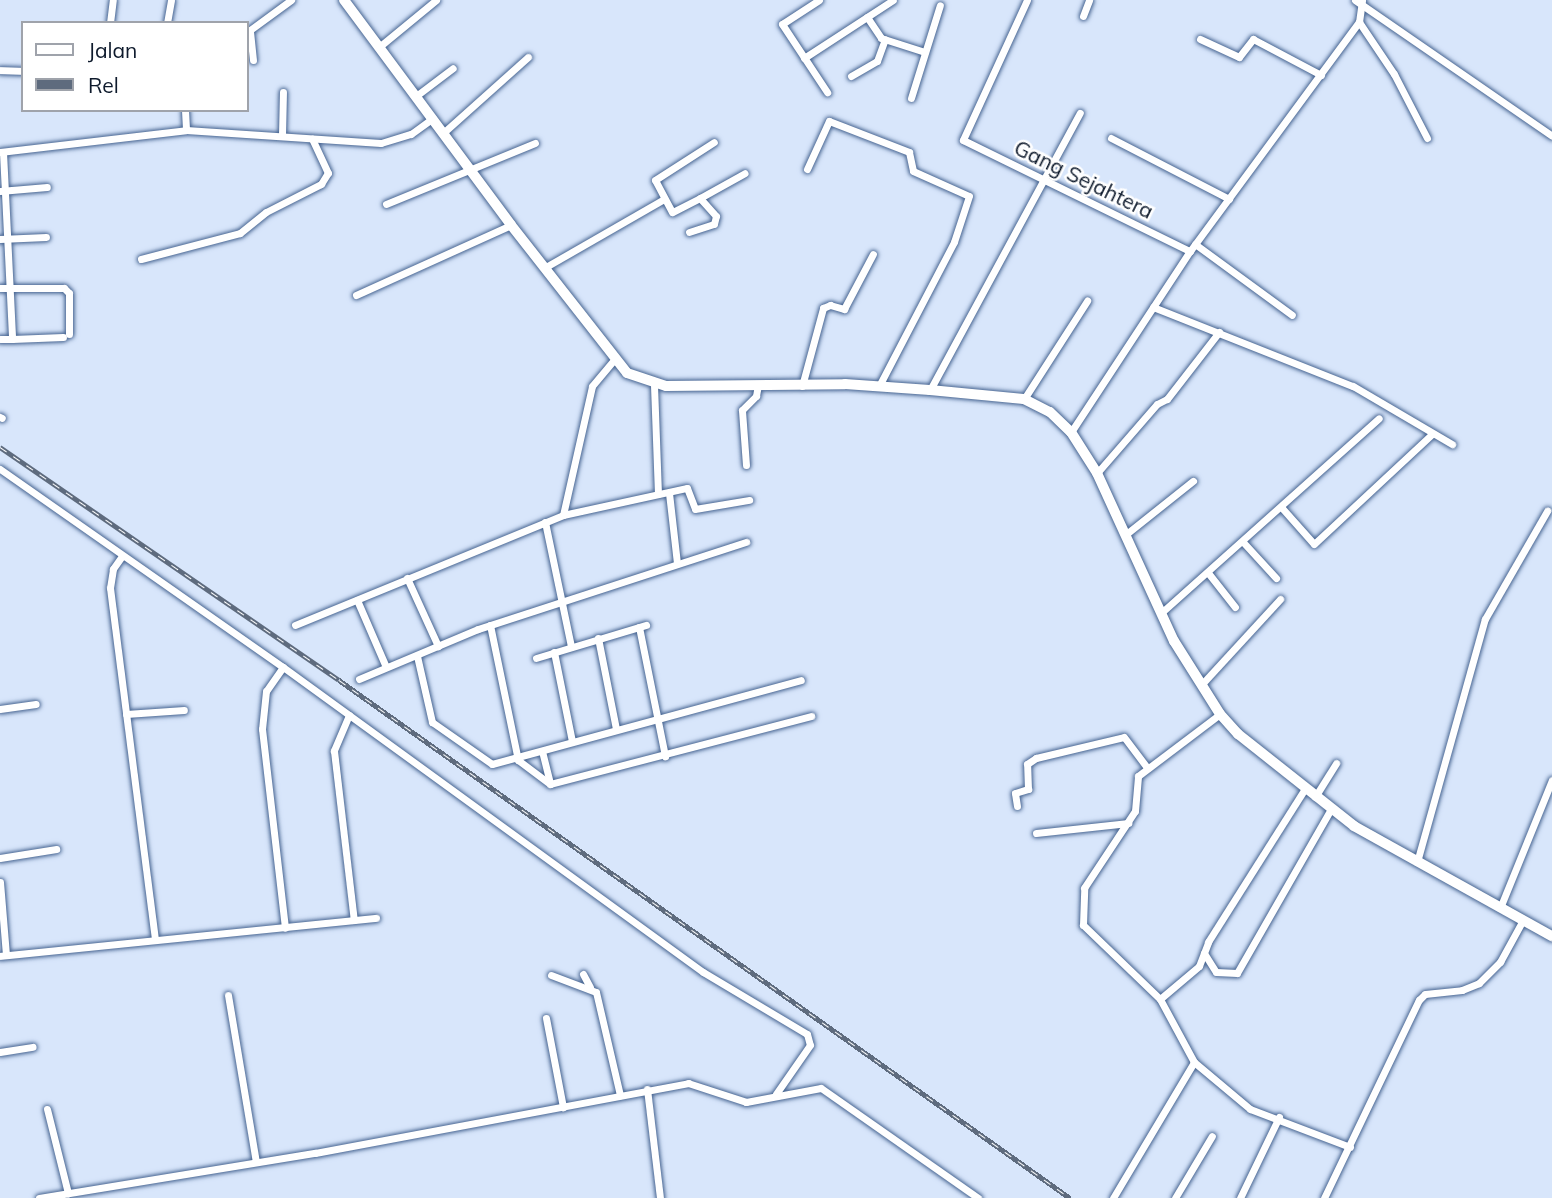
<!DOCTYPE html>
<html>
<head>
<meta charset="utf-8">
<style>
	body { margin:0 }
	#map { position:relative; width:1552px; height:1198px; overflow:hidden; background:#d8e6fb; font-family:Mulish,sans-serif }
	div>[style] { position:absolute }
	.roads { filter:drop-shadow(0 0 2px #466491) drop-shadow(0 0 2px #466491) }
	.street>* { height:7px; margin:-3.5px; padding:0 3.5px; transform-origin:3.5px; border-radius:3.5px; background:#fff }
	.secondary>* { height:10px; margin:-5px; padding:0 5px; transform-origin:5px; border-radius:5px; background:#fff }
	.rail>* { height:5px; margin-top:-2.5px; transform-origin:0; background:repeating-linear-gradient(90deg,#fff 0 8px,#5e6b7e 0 16px); box-sizing:border-box; border-block:2px solid #5e6b7e }
	span { translate:-50% -50%; white-space:nowrap; text-align:center; line-height:1.15; -webkit-text-stroke:5px #fff; paint-order:stroke }
	.street-label { font-size:21px; color:#0e1a2c }
	.legend { position:absolute; left:21px; top:21px; width:228px; height:91px; box-sizing:border-box; background:#fff; border:2px solid #9fa3ab; margin:0; padding:9px 12px; list-style:none; font-size:21px; color:#0e1a2c }
	.legend li { display:flex; align-items:center; gap:14px; height:35px }
	.legend b { width:35px; border:2px solid #9fa3ab }
</style>
</head>
<body>
<div id="map">
	<div class="roads">
		<div class="street">
			<i style="left:819px;top:0;width:44px;rotate:147deg"></i>
			<i style="left:782px;top:24px;width:82px;rotate:56.5deg"></i>
			<i style="left:1027px;top:0;width:154px;rotate:114.6deg"></i>
			<i style="left:963px;top:140px;width:253px;rotate:26.1deg"></i>
			<i style="left:1355px;top:0;width:239px;rotate:34.6deg"></i>
			<i style="left:1083px;top:16px;width:17px;rotate:-69deg"></i>
			<i style="left:867px;top:17px;width:25px;rotate:56deg"></i>
			<i style="left:881px;top:38px;width:46px;rotate:17.7deg"></i>
			<i style="left:1359px;top:22px;width:63px;rotate:56.1deg"></i>
			<i style="left:1394px;top:74px;width:72px;rotate:62.7deg"></i>
			<i style="left:110px;top:23px;width:23px;rotate:-83deg"></i>
			<i style="left:167px;top:23px;width:23px;rotate:-80deg"></i>
			<i style="left:1200px;top:39px;width:43px;rotate:24.8deg"></i>
			<i style="left:1239px;top:57px;width:23px;rotate:-52deg"></i>
			<i style="left:1253px;top:39px;width:77px;rotate:27.9deg"></i>
			<i style="left:379px;top:47px;width:74px;rotate:-39.5deg"></i>
			<i style="left:804px;top:58px;width:106px;rotate:-33.1deg"></i>
			<i style="left:253px;top:60px;width:30px;rotate:-96deg"></i>
			<i style="left:250px;top:30px;width:51px;rotate:-36.2deg"></i>
			<i style="left:0;top:70px;width:23px;rotate:2deg"></i>
			<i style="left:851px;top:76px;width:30px;rotate:-30deg"></i>
			<i style="left:877px;top:61px;width:23px;rotate:-70deg"></i>
			<i style="left:416px;top:96px;width:46px;rotate:-37.1deg"></i>
			<i style="left:911px;top:98px;width:97px;rotate:-72.7deg"></i>
			<i style="left:185px;top:110px;width:20px;rotate:87deg"></i>
			<i style="left:443px;top:133px;width:114px;rotate:-41.8deg"></i>
			<i style="left:282px;top:135px;width:43px;rotate:-88.7deg"></i>
			<i style="left:1111px;top:138px;width:133px;rotate:27.3deg"></i>
			<i style="left:0;top:152px;width:187px;rotate:-6.7deg"></i>
			<i style="left:186px;top:130px;width:195px;rotate:3.8deg"></i>
			<i style="left:381px;top:143px;width:31px;rotate:-17deg"></i>
			<i style="left:411px;top:134px;width:27px;rotate:-36deg"></i>
			<i style="left:3px;top:152px;width:187px;rotate:87.2deg"></i>
			<i style="left:12px;top:339px;width:51px;rotate:-2.2deg"></i>
			<i style="left:807px;top:169px;width:53px;rotate:-65.4deg"></i>
			<i style="left:829px;top:121px;width:86px;rotate:21.2deg"></i>
			<i style="left:909px;top:152px;width:19px;rotate:78deg"></i>
			<i style="left:913px;top:171px;width:61px;rotate:24.1deg"></i>
			<i style="left:969px;top:196px;width:48px;rotate:108.1deg"></i>
			<i style="left:954px;top:242px;width:162px;rotate:117.5deg"></i>
			<i style="left:0;top:191px;width:47px;rotate:-4.9deg"></i>
			<i style="left:700px;top:198px;width:51px;rotate:-29.1deg"></i>
			<i style="left:386px;top:204px;width:161px;rotate:-22.3deg"></i>
			<i style="left:689px;top:232px;width:26px;rotate:-18deg"></i>
			<i style="left:714px;top:224px;width:8px;rotate:-76deg"></i>
			<i style="left:716px;top:216px;width:24px;rotate:-132deg"></i>
			<i style="left:700px;top:198px;width:31px;rotate:153deg"></i>
			<i style="left:672px;top:212px;width:36px;rotate:-118deg"></i>
			<i style="left:655px;top:180px;width:70px;rotate:-32.8deg"></i>
			<i style="left:0;top:239px;width:46px;rotate:-2.5deg"></i>
			<i style="left:1195px;top:244px;width:120px;rotate:36.2deg"></i>
			<i style="left:141px;top:259px;width:102px;rotate:-14.7deg"></i>
			<i style="left:240px;top:233px;width:33px;rotate:-39deg"></i>
			<i style="left:266px;top:212px;width:62px;rotate:-27deg"></i>
			<i style="left:321px;top:184px;width:13px;rotate:-58deg"></i>
			<i style="left:328px;top:173px;width:38px;rotate:-115deg"></i>
			<i style="left:544px;top:268px;width:138px;rotate:-29.9deg"></i>
			<i style="left:0;top:288px;width:64px"></i>
			<i style="left:64px;top:288px;width:7px;rotate:45deg"></i>
			<i style="left:69px;top:293px;width:41px;rotate:90deg"></i>
			<i style="left:356px;top:295px;width:170px;rotate:-24.3deg"></i>
			<i style="left:1153px;top:307px;width:215px;rotate:21.6deg"></i>
			<i style="left:1353px;top:386px;width:115px;rotate:30.4deg"></i>
			<i style="left:0;top:339px;width:12px"></i>
			<i style="left:654px;top:385px;width:109px;rotate:87.9deg"></i>
			<i style="left:802px;top:386px;width:81px;rotate:-74.9deg"></i>
			<i style="left:823px;top:308px;width:8px;rotate:-23deg"></i>
			<i style="left:830px;top:305px;width:15px;rotate:16deg"></i>
			<i style="left:844px;top:309px;width:62px;rotate:-62.2deg"></i>
			<i style="left:930px;top:390px;width:315px;rotate:-61.6deg"></i>
			<i style="left:1024px;top:399px;width:117px;rotate:-57.3deg"></i>
			<i style="left:0;top:417px;width:2px;rotate:27deg"></i>
			<i style="left:1071px;top:432px;width:217px;rotate:-56.7deg"></i>
			<i style="left:1190px;top:251px;width:285px;rotate:-53.6deg"></i>
			<i style="left:1359px;top:22px;width:22px;rotate:-82deg"></i>
			<i style="left:746px;top:465px;width:55px;rotate:-94.2deg"></i>
			<i style="left:742px;top:410px;width:20px;rotate:-45deg"></i>
			<i style="left:756px;top:396px;width:11px;rotate:-80deg"></i>
			<i style="left:0;top:469px;width:345px;rotate:35deg"></i>
			<i style="left:283px;top:667px;width:519px;rotate:35.99deg"></i>
			<i style="left:703px;top:972px;width:121px;rotate:30.8deg"></i>
			<i style="left:807px;top:1034px;width:11px;rotate:75deg"></i>
			<i style="left:810px;top:1045px;width:60px;rotate:124.8deg"></i>
			<i style="left:1097px;top:473px;width:91px;rotate:-49deg"></i>
			<i style="left:1157px;top:404px;width:11px;rotate:-27deg"></i>
			<i style="left:1167px;top:399px;width:85px;rotate:-52.2deg"></i>
			<i style="left:669px;top:493px;width:70px;rotate:83.5deg"></i>
			<i style="left:1282px;top:508px;width:48px;rotate:48.4deg"></i>
			<i style="left:1314px;top:544px;width:161px;rotate:-43deg"></i>
			<i style="left:563px;top:515px;width:132px;rotate:-77.3deg"></i>
			<i style="left:592px;top:386px;width:34px;rotate:-50deg"></i>
			<i style="left:545px;top:522px;width:127px;rotate:78.2deg"></i>
			<i style="left:1125px;top:535px;width:87px;rotate:-38.5deg"></i>
			<i style="left:1243px;top:542px;width:49px;rotate:47.5deg"></i>
			<i style="left:122px;top:556px;width:16px;rotate:125deg"></i>
			<i style="left:113px;top:569px;width:19px;rotate:99deg"></i>
			<i style="left:110px;top:588px;width:352px;rotate:82.7deg"></i>
			<i style="left:1209px;top:574px;width:42px;rotate:51.8deg"></i>
			<i style="left:407px;top:578px;width:75px;rotate:65.5deg"></i>
			<i style="left:357px;top:600px;width:73px;rotate:66.6deg"></i>
			<i style="left:1161px;top:613px;width:292px;rotate:-41.8deg"></i>
			<i style="left:295px;top:625px;width:290px;rotate:-22.3deg"></i>
			<i style="left:563px;top:515px;width:127px;rotate:-12.3deg"></i>
			<i style="left:687px;top:488px;width:22px;rotate:69deg"></i>
			<i style="left:695px;top:509px;width:55px;rotate:-9.5deg"></i>
			<i style="left:490px;top:625px;width:138px;rotate:78.3deg"></i>
			<i style="left:518px;top:760px;width:40px;rotate:37deg"></i>
			<i style="left:550px;top:784px;width:270px;rotate:-14.6deg"></i>
			<i style="left:639px;top:627px;width:132px;rotate:78.6deg"></i>
			<i style="left:598px;top:638px;width:93px;rotate:78.8deg"></i>
			<i style="left:554px;top:652px;width:91px;rotate:78.6deg"></i>
			<i style="left:417px;top:656px;width:68px;rotate:77.2deg"></i>
			<i style="left:432px;top:722px;width:73px;rotate:35deg"></i>
			<i style="left:492px;top:764px;width:320px;rotate:-15.2deg"></i>
			<i style="left:536px;top:658px;width:115px;rotate:-16.7deg"></i>
			<i style="left:283px;top:667px;width:29px;rotate:125deg"></i>
			<i style="left:266px;top:691px;width:38px;rotate:96deg"></i>
			<i style="left:262px;top:729px;width:200px;rotate:83.4deg"></i>
			<i style="left:359px;top:679px;width:129px;rotate:-22.8deg"></i>
			<i style="left:478px;top:629px;width:282px;rotate:-18deg"></i>
			<i style="left:1201px;top:685px;width:117px;rotate:-47.4deg"></i>
			<i style="left:0;top:709px;width:36px;rotate:-8deg"></i>
			<i style="left:126px;top:714px;width:58px;rotate:-3.9deg"></i>
			<i style="left:349px;top:715px;width:39px;rotate:113deg"></i>
			<i style="left:334px;top:751px;width:170px;rotate:83.3deg"></i>
			<i style="left:542px;top:751px;width:34px;rotate:76deg"></i>
			<i style="left:1315px;top:797px;width:40px;rotate:-58deg"></i>
			<i style="left:1017px;top:806px;width:13px;rotate:-99deg"></i>
			<i style="left:1015px;top:793px;width:14px;rotate:-17deg"></i>
			<i style="left:1028px;top:789px;width:25px;rotate:-92deg"></i>
			<i style="left:1027px;top:764px;width:11px;rotate:-34deg"></i>
			<i style="left:1036px;top:758px;width:90px;rotate:-13.4deg"></i>
			<i style="left:1124px;top:737px;width:39px;rotate:53deg"></i>
			<i style="left:1036px;top:833px;width:93px;rotate:-6.2deg"></i>
			<i style="left:0;top:858px;width:57px;rotate:-9.1deg"></i>
			<i style="left:1417px;top:862px;width:252px;rotate:-74.4deg"></i>
			<i style="left:1485px;top:619px;width:125px;rotate:-60.1deg"></i>
			<i style="left:0;top:882px;width:73px;rotate:85.3deg"></i>
			<i style="left:1500px;top:908px;width:138px;rotate:-67.9deg"></i>
			<i style="left:1204px;top:953px;width:22px;rotate:58deg"></i>
			<i style="left:1216px;top:972px;width:21px;rotate:3deg"></i>
			<i style="left:1237px;top:973px;width:189px;rotate:-60.2deg"></i>
			<i style="left:0;top:956px;width:378px;rotate:-5.8deg"></i>
			<i style="left:583px;top:974px;width:15px;rotate:62deg"></i>
			<i style="left:551px;top:975px;width:48px;rotate:20.7deg"></i>
			<i style="left:596px;top:992px;width:106px;rotate:76.9deg"></i>
			<i style="left:228px;top:995px;width:169px;rotate:80.5deg"></i>
			<i style="left:1160px;top:999px;width:51px;rotate:-40.2deg"></i>
			<i style="left:1199px;top:966px;width:26px;rotate:-69deg"></i>
			<i style="left:1208px;top:942px;width:180px;rotate:-57.7deg"></i>
			<i style="left:546px;top:1018px;width:91px;rotate:79.2deg"></i>
			<i style="left:0;top:1052px;width:33px;rotate:-9deg"></i>
			<i style="left:1194px;top:1062px;width:73px;rotate:40deg"></i>
			<i style="left:1250px;top:1109px;width:107px;rotate:20.8deg"></i>
			<i style="left:647px;top:1089px;width:110px;rotate:83.2deg"></i>
			<i style="left:47px;top:1109px;width:87px;rotate:76deg"></i>
			<i style="left:39px;top:1198px;width:280px;rotate:-9.3deg"></i>
			<i style="left:315px;top:1153px;width:380px;rotate:-10.6deg"></i>
			<i style="left:688px;top:1083px;width:61px;rotate:18.1deg"></i>
			<i style="left:746px;top:1102px;width:76px;rotate:-10.6deg"></i>
			<i style="left:821px;top:1088px;width:192px;rotate:35deg"></i>
			<i style="left:1113px;top:1198px;width:158px;rotate:-59.2deg"></i>
			<i style="left:1194px;top:1062px;width:72px;rotate:-118.4deg"></i>
			<i style="left:1160px;top:999px;width:107px;rotate:-136.1deg"></i>
			<i style="left:1083px;top:925px;width:37px;rotate:-88deg"></i>
			<i style="left:1084px;top:888px;width:92px;rotate:-56.5deg"></i>
			<i style="left:1135px;top:811px;width:35px;rotate:-85deg"></i>
			<i style="left:1138px;top:776px;width:103px;rotate:-37.1deg"></i>
			<i style="left:1175px;top:1198px;width:72px;rotate:-59.2deg"></i>
			<i style="left:1240px;top:1198px;width:90px;rotate:-64.3deg"></i>
			<i style="left:1324px;top:1198px;width:220px;rotate:-64.4deg"></i>
			<i style="left:1419px;top:1000px;width:8px;rotate:-45deg"></i>
			<i style="left:1425px;top:994px;width:37px;rotate:-6deg"></i>
			<i style="left:1462px;top:990px;width:18px;rotate:-22deg"></i>
			<i style="left:1479px;top:983px;width:30px;rotate:-45deg"></i>
			<i style="left:1500px;top:962px;width:48px;rotate:-61.3deg"></i>
		</div>
		<div class="secondary">
			<i style="left:344px;top:0;width:280px;rotate:53.4deg"></i>
			<i style="left:511px;top:225px;width:188px;rotate:51.9deg"></i>
			<i style="left:627px;top:373px;width:41px;rotate:18.4deg"></i>
			<i style="left:666px;top:386px;width:179px;rotate:-0.6deg"></i>
			<i style="left:845px;top:384px;width:85px;rotate:4deg"></i>
			<i style="left:930px;top:390px;width:94px;rotate:5.5deg"></i>
			<i style="left:1024px;top:399px;width:29px;rotate:27deg"></i>
			<i style="left:1050px;top:412px;width:29px;rotate:44deg"></i>
			<i style="left:1071px;top:432px;width:49px;rotate:57.6deg"></i>
			<i style="left:1097px;top:473px;width:185px;rotate:65.4deg"></i>
			<i style="left:1174px;top:641px;width:86px;rotate:57.8deg"></i>
			<i style="left:1220px;top:714px;width:27px;rotate:48deg"></i>
			<i style="left:1238px;top:734px;width:148px;rotate:38.4deg"></i>
			<i style="left:1354px;top:826px;width:227px;rotate:29.1deg"></i>
		</div>
	</div>
	<div class="rail">
		<i style="left:0;top:447px;width:411px;rotate:34.5deg"></i>
		<i style="left:339px;top:680px;width:896px;rotate:35.32deg"></i>
	</div>
	<div class="street-label">
		<span style="left:1084px;top:179px;rotate:26deg">Gang Sejahtera</span>
	</div>
	<ul class="legend">
	<li><b style="height:9px;background:#fff"></b>Jalan</li>
	<li><b style="height:9px;background:#5e6b7e"></b>Rel</li>
	</ul>
</div>
</body>
</html>
